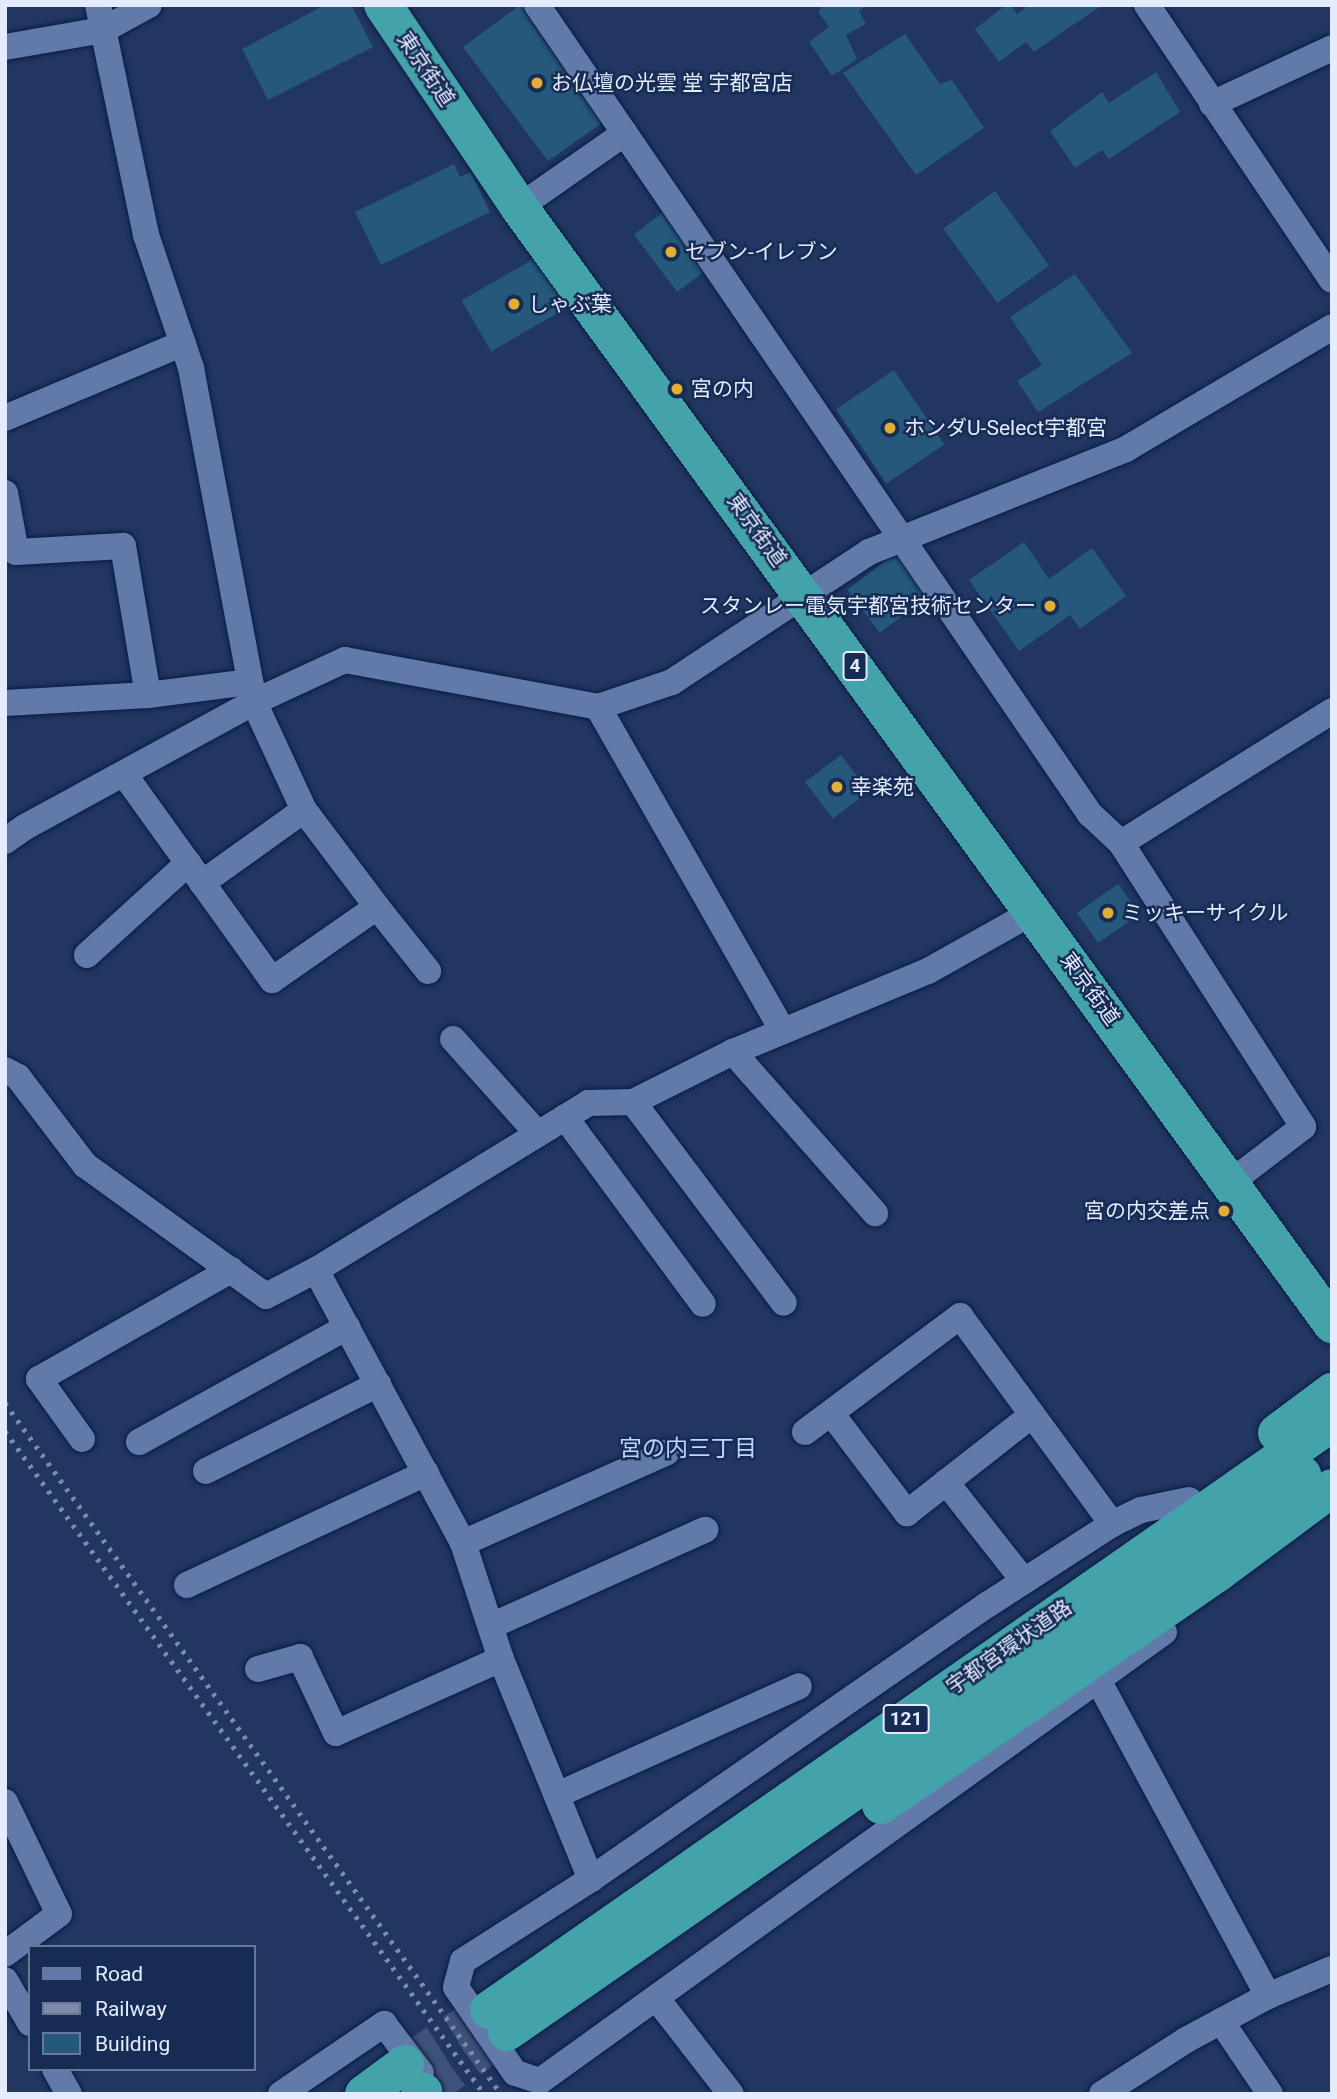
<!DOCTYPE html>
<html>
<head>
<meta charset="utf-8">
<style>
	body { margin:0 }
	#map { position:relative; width:1337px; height:2099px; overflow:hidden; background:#213661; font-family:Roboto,"Noto Sans JP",sans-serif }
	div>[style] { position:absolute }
	.building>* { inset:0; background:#26587c; transform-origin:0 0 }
	.highway-tunnel>* { height:38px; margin-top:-19px; transform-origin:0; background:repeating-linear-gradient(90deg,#3e5178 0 38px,transparent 0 57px) }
	.roads { filter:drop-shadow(0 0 2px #091c44) drop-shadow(0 0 2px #091c44) }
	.minor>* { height:26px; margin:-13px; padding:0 13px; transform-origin:13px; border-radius:13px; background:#617aaa }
	.highway>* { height:38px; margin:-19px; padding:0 19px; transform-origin:19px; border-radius:19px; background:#44a2aa }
	.rail>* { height:5px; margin-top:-2.5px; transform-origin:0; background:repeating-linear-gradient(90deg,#7c8baa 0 3.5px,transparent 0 10.5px) }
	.dots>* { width:19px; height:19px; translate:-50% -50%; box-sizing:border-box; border:4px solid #172c55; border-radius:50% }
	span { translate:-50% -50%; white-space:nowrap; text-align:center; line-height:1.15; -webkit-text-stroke:5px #172c55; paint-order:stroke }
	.shield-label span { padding:2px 5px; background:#172c55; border:2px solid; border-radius:5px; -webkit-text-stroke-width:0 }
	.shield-label { font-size:19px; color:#e3ebfc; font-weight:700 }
	.street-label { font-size:21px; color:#e3ebfc }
	.poi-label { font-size:21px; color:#e3ebfc }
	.left { translate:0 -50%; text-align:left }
	.right { translate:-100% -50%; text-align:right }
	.neighbourhood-label { font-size:23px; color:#bed5ff }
	.frame { position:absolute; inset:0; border:7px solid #e3ebfc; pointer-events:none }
	.legend { position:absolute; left:28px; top:1945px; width:228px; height:126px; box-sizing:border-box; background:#172c55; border:2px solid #697898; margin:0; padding:9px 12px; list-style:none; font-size:21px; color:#e3ebfc }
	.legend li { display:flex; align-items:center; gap:14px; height:35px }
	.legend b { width:35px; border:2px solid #697898 }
</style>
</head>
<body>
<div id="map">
	<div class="building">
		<i style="clip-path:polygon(325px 5px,351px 5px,373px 47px,268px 100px,242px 49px)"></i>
		<i style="clip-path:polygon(520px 5px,530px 5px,609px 118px,548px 161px,463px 47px)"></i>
		<i style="clip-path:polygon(824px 5px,868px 5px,859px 11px,866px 24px,846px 35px,857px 59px,832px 76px,809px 42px,829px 27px,818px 11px)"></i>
		<i style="clip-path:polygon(1006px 5px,1011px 5px,1017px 14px,1029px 5px,1102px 5px,1034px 52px,1026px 42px,999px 62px,975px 29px)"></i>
		<i style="clip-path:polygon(905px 34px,940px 84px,952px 80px,984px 128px,916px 175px,843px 73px)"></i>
		<i style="clip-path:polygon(1156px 72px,1180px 112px,1109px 159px,1102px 150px,1075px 168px,1050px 131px,1102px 92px,1109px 103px)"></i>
		<i style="clip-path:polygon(454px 164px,460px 177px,471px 172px,490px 212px,381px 265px,355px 212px)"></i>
		<i style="left:995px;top:191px;width:92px;height:64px;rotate:54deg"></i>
		<i style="left:665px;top:211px;width:72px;height:39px;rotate:53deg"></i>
		<i style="left:537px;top:257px;width:59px;height:87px;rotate:60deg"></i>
		<i style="clip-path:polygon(1075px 274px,1132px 353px,1038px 412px,1017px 381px,1042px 365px,1010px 317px)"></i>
		<i style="left:894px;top:370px;width:90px;height:70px;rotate:56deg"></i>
		<i style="clip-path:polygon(1024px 542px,1049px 579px,1092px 548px,1126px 596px,1080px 629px,1070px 615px,1019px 651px,969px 580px)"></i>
		<i style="left:900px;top:550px;width:54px;height:66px;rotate:53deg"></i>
		<i style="left:841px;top:755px;width:46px;height:45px;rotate:53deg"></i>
		<i style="left:1118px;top:884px;width:37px;height:50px;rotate:55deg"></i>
	</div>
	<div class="highway-tunnel">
		<i style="left:405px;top:2064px;width:100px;rotate:-32.7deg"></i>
		<i style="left:423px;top:2092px;width:103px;rotate:-35.5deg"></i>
	</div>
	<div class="roads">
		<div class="minor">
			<i style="left:98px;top:5px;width:235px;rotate:78.2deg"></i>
			<i style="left:146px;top:235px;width:140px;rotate:71.3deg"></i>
			<i style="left:191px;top:368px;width:340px;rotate:79.3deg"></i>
			<i style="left:254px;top:702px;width:119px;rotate:65.2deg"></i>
			<i style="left:304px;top:810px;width:121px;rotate:53deg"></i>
			<i style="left:537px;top:5px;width:980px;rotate:55.65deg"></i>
			<i style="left:1090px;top:814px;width:42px;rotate:43.1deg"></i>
			<i style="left:1121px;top:843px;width:337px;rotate:57.3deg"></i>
			<i style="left:1303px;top:1127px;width:91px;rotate:142.6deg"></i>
			<i style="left:1147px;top:5px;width:331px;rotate:56.1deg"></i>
			<i style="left:5px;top:47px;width:99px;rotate:-9.8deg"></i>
			<i style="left:103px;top:30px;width:52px;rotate:-28.5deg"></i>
			<i style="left:1212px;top:104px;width:132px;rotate:-25deg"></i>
			<i style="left:519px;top:207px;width:129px;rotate:-34.9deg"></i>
			<i style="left:5px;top:418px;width:193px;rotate:-22.8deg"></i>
			<i style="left:5px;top:493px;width:60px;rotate:79.4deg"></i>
			<i style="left:16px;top:552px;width:107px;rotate:-3.2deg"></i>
			<i style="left:123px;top:546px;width:151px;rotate:80.5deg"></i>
			<i style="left:5px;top:703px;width:143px;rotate:-3.2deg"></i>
			<i style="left:148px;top:695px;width:103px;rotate:-7.3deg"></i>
			<i style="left:598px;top:707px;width:373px;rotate:60.3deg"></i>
			<i style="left:124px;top:774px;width:254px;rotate:54.3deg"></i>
			<i style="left:272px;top:980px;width:128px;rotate:-34.8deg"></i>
			<i style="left:377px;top:907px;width:82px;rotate:51.4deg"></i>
			<i style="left:5px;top:841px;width:24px;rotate:-35deg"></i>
			<i style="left:25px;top:827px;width:261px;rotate:-28.6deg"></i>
			<i style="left:254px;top:702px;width:100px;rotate:-24.8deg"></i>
			<i style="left:345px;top:660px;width:257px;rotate:10.5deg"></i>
			<i style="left:598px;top:707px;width:78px;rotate:-18.7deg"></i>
			<i style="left:672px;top:682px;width:236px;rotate:-33.4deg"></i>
			<i style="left:869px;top:552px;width:277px;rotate:-21.8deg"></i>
			<i style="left:1126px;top:449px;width:239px;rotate:-30.6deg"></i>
			<i style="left:1121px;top:843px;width:249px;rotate:-32deg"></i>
			<i style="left:202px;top:883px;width:125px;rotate:-35.6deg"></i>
			<i style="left:87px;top:955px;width:137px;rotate:-42.3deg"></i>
			<i style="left:453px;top:1039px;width:127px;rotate:48.2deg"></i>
			<i style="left:733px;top:1052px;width:215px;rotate:48.6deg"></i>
			<i style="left:5px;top:1070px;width:15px;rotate:28deg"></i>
			<i style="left:18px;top:1077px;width:111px;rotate:52.7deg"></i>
			<i style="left:85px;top:1165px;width:223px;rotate:35.9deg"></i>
			<i style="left:266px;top:1296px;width:56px;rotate:-27.5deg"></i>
			<i style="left:316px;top:1270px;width:319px;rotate:-31.5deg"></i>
			<i style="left:588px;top:1103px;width:45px;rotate:-1.3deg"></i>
			<i style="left:633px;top:1102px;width:112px;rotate:-26.6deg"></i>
			<i style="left:733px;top:1052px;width:211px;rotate:-22.6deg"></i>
			<i style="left:928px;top:971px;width:120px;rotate:-29.3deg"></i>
			<i style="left:633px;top:1102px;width:251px;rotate:53.1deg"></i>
			<i style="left:565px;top:1117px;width:232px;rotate:53.6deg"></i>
			<i style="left:316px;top:1270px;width:310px;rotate:61.7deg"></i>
			<i style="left:463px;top:1543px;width:122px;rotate:71.9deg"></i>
			<i style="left:501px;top:1659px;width:238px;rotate:67.8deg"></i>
			<i style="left:831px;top:1413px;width:126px;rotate:52.8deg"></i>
			<i style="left:907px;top:1513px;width:159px;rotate:-38.1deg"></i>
			<i style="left:805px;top:1432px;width:194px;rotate:-36.8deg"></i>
			<i style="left:960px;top:1316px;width:258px;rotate:53.8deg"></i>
			<i style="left:82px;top:1439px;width:74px;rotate:-125.6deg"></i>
			<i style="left:39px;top:1379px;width:221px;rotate:-29.6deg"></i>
			<i style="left:139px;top:1442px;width:238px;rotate:-28.9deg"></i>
			<i style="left:206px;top:1471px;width:193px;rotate:-26.8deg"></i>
			<i style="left:946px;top:1482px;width:126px;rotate:51.8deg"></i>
			<i style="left:463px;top:1543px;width:223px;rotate:-24deg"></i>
			<i style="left:187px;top:1585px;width:264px;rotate:-25.1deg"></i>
			<i style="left:491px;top:1626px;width:235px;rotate:-24.2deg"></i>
			<i style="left:1164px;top:1632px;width:769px;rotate:144.26deg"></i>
			<i style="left:540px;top:2081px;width:26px;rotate:-162deg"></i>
			<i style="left:515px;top:2073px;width:104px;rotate:-124.5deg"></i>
			<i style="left:456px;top:1987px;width:27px;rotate:-75deg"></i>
			<i style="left:463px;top:1961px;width:152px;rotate:-32.6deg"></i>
			<i style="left:591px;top:1879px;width:482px;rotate:-34.7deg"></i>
			<i style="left:987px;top:1605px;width:149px;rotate:-32.9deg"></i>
			<i style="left:1112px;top:1524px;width:32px;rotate:-26deg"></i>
			<i style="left:1141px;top:1510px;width:49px;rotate:-11.8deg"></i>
			<i style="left:258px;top:1669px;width:44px;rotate:-15.9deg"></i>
			<i style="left:300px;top:1657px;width:84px;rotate:64.7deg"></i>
			<i style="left:336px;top:1733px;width:181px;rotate:-24.2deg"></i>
			<i style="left:1098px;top:1680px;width:359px;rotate:61.7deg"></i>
			<i style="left:557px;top:1795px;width:265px;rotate:-24.2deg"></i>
			<i style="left:5px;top:1802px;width:124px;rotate:64.3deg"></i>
			<i style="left:59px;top:1914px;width:67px;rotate:143.5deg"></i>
			<i style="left:5px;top:1980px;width:50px;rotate:59.8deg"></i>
			<i style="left:657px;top:1999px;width:120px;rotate:52.1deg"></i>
			<i style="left:1221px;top:2021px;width:88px;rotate:56.1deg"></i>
			<i style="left:55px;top:2069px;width:29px;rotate:61deg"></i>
			<i style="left:281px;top:2094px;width:125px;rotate:-34.2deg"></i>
			<i style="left:384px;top:2024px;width:61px;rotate:52.9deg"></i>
			<i style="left:1102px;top:2094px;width:100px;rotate:-32.7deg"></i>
			<i style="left:1186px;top:2040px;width:93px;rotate:-28.2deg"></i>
			<i style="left:1268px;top:1996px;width:69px;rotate:-22.9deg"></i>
		</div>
		<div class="highway">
			<i style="left:383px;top:5px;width:244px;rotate:56deg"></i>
			<i style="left:519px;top:207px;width:1382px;rotate:53.95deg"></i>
			<i style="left:1277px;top:1433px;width:69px;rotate:-36.7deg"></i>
			<i style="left:881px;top:1805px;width:407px;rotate:-34.6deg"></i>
			<i style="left:1216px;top:1574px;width:144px;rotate:-36.6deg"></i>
			<i style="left:489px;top:2010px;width:1016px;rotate:-34.86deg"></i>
			<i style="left:507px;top:2032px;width:661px;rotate:-34.77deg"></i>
			<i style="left:1050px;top:1655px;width:310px;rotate:-35.5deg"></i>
			<i style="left:364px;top:2094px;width:51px;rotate:-36.2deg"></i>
			<i style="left:420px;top:2094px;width:4px;rotate:-34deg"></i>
		</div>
	</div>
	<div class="rail">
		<i style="left:5px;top:1403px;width:851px;rotate:54.33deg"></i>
		<i style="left:5px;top:1431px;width:818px;rotate:54.15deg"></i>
	</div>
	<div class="dots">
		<i style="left:537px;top:83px;background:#e4ae35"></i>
		<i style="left:671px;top:252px;background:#e4ae35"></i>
		<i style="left:514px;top:304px;background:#e4ae35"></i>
		<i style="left:677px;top:389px;background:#e4ae35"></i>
		<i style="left:890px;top:428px;background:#e4ae35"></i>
		<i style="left:1050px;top:606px;background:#e4ae35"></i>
		<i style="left:837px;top:787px;background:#e4ae35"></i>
		<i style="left:1108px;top:913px;background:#e4ae35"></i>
		<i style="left:1224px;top:1211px;background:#e4ae35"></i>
	</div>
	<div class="shield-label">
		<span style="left:855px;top:666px">4</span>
		<span style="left:906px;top:1719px">121</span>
	</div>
	<div class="street-label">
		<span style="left:426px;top:69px;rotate:56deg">東京街道</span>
		<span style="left:757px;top:530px;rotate:54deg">東京街道</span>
		<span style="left:1090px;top:989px;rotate:54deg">東京街道</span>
		<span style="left:1009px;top:1647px;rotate:-35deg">宇都宮環状道路</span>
	</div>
	<div class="poi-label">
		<span class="left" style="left:551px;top:83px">お仏壇の光雲 堂 宇都宮店</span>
		<span class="left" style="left:685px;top:252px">セブン-イレブン</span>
		<span class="left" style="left:528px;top:304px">しゃぶ葉</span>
		<span class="left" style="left:691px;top:389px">宮の内</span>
		<span class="left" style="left:904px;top:428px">ホンダU-Select宇都宮</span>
		<span class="right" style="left:1036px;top:606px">スタンレー電気宇都宮技術センター</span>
		<span class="left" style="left:851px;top:787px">幸楽苑</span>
		<span class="left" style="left:1122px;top:913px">ミッキーサイクル</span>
		<span class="right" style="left:1210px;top:1211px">宮の内交差点</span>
	</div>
	<div class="neighbourhood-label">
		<span style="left:688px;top:1449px">宮の内三丁目</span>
	</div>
	<div class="frame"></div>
	<ul class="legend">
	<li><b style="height:9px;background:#617aaa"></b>Road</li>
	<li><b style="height:9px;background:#7c8baa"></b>Railway</li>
	<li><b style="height:19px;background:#26587c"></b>Building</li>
	</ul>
</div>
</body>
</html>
